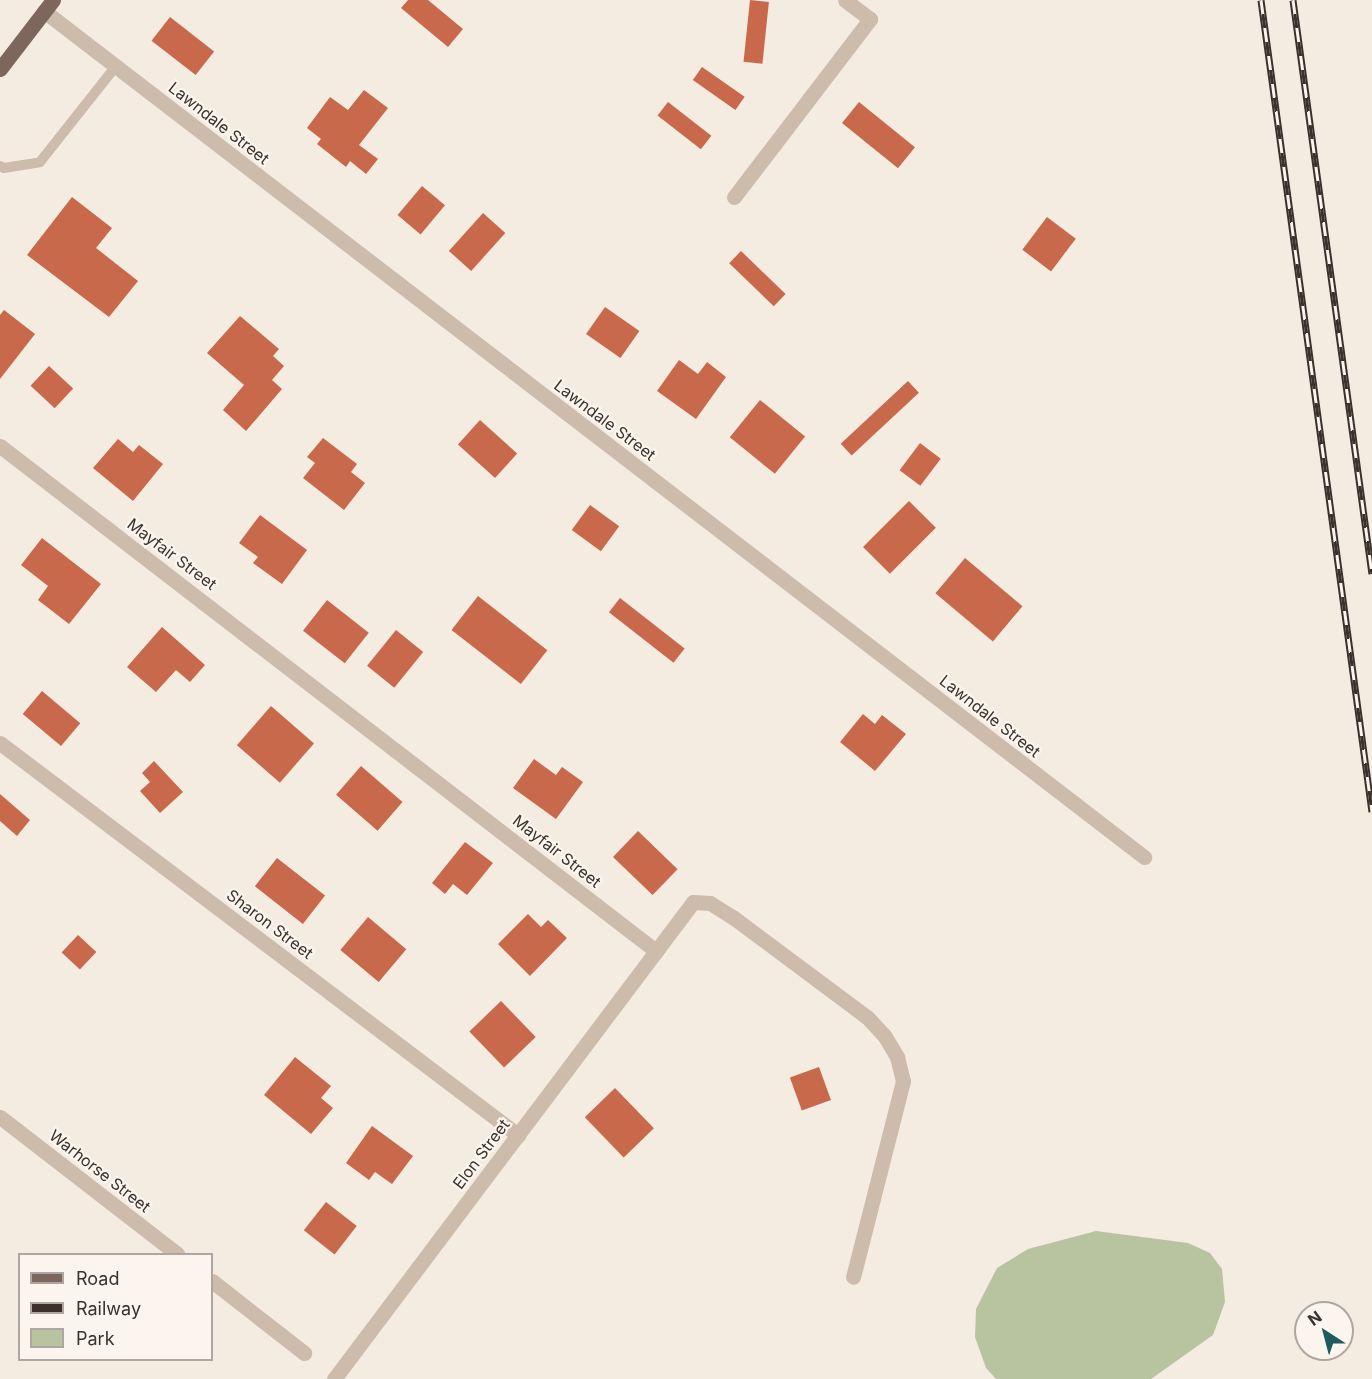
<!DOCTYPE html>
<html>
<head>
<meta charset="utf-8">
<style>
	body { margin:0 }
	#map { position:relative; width:1372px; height:1379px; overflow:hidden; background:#f4ebe1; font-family:Inter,sans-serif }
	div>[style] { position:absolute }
	.green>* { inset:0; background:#b8c4a0 }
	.building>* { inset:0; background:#c8694b; transform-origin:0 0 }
	.service>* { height:10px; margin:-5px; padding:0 5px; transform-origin:5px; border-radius:5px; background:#cdbbac }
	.minor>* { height:15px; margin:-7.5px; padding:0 7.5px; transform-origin:7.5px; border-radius:7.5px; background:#cdbbac }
	.primary>* { height:15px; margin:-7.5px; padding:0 7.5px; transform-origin:7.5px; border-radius:7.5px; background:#7d675c }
	.rail>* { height:7px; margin-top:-3.5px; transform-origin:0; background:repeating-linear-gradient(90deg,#fbf5ee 0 14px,#3b302b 0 28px); box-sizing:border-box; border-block:2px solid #3b302b }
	span { translate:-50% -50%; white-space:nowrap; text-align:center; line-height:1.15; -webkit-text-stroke:4.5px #fbf5ee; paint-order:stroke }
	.street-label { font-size:16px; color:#3b302b }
	.legend { position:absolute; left:18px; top:1253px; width:195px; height:108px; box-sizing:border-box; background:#fbf5ee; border:2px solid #aea6a0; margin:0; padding:8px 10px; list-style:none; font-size:18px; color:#3b302b }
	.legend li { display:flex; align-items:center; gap:12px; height:30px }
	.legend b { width:30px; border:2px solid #aea6a0 }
	.north { position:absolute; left:1294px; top:1301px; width:60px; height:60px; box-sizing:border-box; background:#fbf5ee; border:2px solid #aea6a0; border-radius:50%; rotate:324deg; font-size:16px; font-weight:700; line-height:24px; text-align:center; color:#3b302b }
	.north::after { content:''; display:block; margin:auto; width:21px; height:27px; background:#1f5a5e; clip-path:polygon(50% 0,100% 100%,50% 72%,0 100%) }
</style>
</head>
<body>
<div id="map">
	<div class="green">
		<i style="clip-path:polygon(1096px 1231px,1188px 1243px,1210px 1253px,1222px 1269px,1225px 1302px,1213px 1335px,1151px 1379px,996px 1379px,986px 1368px,975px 1337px,976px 1309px,997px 1268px,1028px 1249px)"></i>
	</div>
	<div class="building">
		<i style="clip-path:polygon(408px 0,428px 0,463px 29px,448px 47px,401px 8px)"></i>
		<i style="left:750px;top:0;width:19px;height:62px;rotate:6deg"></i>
		<i style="left:170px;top:17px;width:56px;height:30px;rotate:38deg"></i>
		<i style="left:702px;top:67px;width:52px;height:16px;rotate:35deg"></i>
		<i style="clip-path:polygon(364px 90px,388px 108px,359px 145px,378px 159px,366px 174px,350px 161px,346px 167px,317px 144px,321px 139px,307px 128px,330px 97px,348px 110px)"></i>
		<i style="left:668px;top:102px;width:55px;height:17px;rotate:38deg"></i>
		<i style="left:859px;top:102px;width:72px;height:27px;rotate:39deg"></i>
		<i style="left:422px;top:186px;width:30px;height:38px;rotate:40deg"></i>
		<i style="clip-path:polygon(72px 197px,112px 228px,96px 248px,138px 281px,109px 317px,27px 255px)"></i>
		<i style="left:483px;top:213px;width:30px;height:51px;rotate:42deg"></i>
		<i style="left:1047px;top:217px;width:36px;height:41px;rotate:37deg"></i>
		<i style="left:741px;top:251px;width:62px;height:17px;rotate:44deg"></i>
		<i style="left:605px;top:307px;width:42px;height:33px;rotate:35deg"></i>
		<i style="clip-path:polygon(4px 310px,35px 334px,0 379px,0 315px)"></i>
		<i style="clip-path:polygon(240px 316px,279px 349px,273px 356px,284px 366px,272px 380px,282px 389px,246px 431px,223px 410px,244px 385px,207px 353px)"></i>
		<i style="clip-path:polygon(679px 360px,698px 374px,707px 362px,726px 377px,696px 419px,657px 391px)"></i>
		<i style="left:49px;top:366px;width:33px;height:27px;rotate:43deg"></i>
		<i style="left:908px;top:381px;width:16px;height:92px;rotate:47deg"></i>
		<i style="left:760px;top:400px;width:58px;height:48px;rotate:39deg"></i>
		<i style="left:480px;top:420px;width:50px;height:33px;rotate:42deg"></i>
		<i style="clip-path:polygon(323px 438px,357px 464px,351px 472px,365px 483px,344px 510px,303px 478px,315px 463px,307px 457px)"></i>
		<i style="clip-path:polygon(118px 439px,133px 452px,139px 445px,163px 464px,133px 501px,93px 468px)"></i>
		<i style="left:920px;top:443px;width:26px;height:34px;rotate:37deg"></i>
		<i style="left:909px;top:501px;width:38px;height:65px;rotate:45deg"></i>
		<i style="left:590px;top:505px;width:36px;height:31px;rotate:36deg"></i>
		<i style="clip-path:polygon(260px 515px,307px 550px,282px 584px,253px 563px,258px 557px,239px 543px)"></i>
		<i style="clip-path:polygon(42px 538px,101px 584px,69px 624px,38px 600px,48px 586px,21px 565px)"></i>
		<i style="left:965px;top:558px;width:75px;height:46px;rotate:40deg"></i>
		<i style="left:478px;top:596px;width:88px;height:43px;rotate:38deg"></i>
		<i style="left:620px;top:598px;width:82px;height:18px;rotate:38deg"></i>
		<i style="left:327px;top:600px;width:53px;height:39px;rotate:38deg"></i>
		<i style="clip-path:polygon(162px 627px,205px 665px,190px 682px,176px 670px,156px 692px,127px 667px)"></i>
		<i style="left:396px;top:630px;width:35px;height:46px;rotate:39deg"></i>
		<i style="left:42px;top:691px;width:50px;height:30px;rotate:40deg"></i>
		<i style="left:271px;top:706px;width:57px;height:52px;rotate:41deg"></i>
		<i style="clip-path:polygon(863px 714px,875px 724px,882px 715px,906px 734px,875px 771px,840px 742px)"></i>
		<i style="clip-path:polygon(534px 759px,556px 775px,562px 767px,583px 782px,556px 819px,513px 788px)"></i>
		<i style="clip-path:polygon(154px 761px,183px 792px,160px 813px,140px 791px,150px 782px,142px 773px)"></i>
		<i style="left:361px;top:766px;width:55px;height:38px;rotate:41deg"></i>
		<i style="clip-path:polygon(0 794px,30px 820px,17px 836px,0 821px)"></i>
		<i style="left:638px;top:831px;width:55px;height:36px;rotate:44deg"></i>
		<i style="clip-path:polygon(465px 842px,493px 863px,467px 895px,453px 884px,445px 894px,432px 883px)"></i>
		<i style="left:277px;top:858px;width:61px;height:36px;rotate:38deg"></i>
		<i style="clip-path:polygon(528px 914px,541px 927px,548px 920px,567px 938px,530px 976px,498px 944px)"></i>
		<i style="left:368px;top:917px;width:50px;height:43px;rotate:40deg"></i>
		<i style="left:78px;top:935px;width:25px;height:24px;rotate:43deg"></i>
		<i style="left:501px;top:1001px;width:50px;height:44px;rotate:46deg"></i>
		<i style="clip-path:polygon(295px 1057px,331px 1086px,321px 1098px,333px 1108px,311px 1134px,264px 1095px)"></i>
		<i style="left:819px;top:1067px;width:35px;height:31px;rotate:70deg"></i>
		<i style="left:615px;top:1088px;width:56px;height:42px;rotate:46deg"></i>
		<i style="clip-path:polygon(372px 1126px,413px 1156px,392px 1184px,375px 1172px,369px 1180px,346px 1163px)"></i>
		<i style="left:326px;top:1202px;width:39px;height:36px;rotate:38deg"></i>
	</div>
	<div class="service">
		<i style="left:0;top:166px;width:4px;rotate:27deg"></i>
		<i style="left:4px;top:168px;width:36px;rotate:-9deg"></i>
		<i style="left:40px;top:162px;width:122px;rotate:-51.6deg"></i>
	</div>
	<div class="minor">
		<i style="left:44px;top:11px;width:1388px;rotate:37.56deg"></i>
		<i style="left:734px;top:197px;width:224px;rotate:-52.6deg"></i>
		<i style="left:870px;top:19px;width:31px;rotate:-143deg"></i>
		<i style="left:0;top:446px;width:828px;rotate:37.59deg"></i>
		<i style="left:0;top:743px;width:650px;rotate:37.12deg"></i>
		<i style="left:0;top:1117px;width:224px;rotate:37.7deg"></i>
		<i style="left:212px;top:1281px;width:117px;rotate:38deg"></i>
		<i style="left:334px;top:1379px;width:597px;rotate:-53.03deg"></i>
		<i style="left:693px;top:902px;width:17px;rotate:3deg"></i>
		<i style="left:710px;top:903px;width:28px;rotate:32deg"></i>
		<i style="left:734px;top:918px;width:166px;rotate:36.7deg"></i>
		<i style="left:867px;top:1017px;width:25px;rotate:47deg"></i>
		<i style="left:884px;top:1035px;width:26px;rotate:59deg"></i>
		<i style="left:897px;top:1057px;width:25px;rotate:76deg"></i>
		<i style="left:903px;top:1081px;width:202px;rotate:104.3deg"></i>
	</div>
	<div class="primary">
		<i style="left:0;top:69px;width:87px;rotate:-52.5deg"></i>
	</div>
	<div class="rail">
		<i style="left:1261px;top:0;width:819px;rotate:82.21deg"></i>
		<i style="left:1293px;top:0;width:579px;rotate:82.16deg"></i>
	</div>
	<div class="street-label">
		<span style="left:219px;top:123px;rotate:38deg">Lawndale Street</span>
		<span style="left:605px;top:420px;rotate:37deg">Lawndale Street</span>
		<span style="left:172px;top:554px;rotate:37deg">Mayfair Street</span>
		<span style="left:990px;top:716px;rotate:38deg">Lawndale Street</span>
		<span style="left:557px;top:851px;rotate:38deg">Mayfair Street</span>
		<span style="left:270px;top:924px;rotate:37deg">Sharon Street</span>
		<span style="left:481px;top:1154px;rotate:-53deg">Elon Street</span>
		<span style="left:100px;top:1171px;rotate:38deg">Warhorse Street</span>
	</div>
	<ul class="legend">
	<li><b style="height:8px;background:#7d675c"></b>Road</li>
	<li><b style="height:8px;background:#3b302b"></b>Railway</li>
	<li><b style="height:16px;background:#b8c4a0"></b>Park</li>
	</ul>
	<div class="north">N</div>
</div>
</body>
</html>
